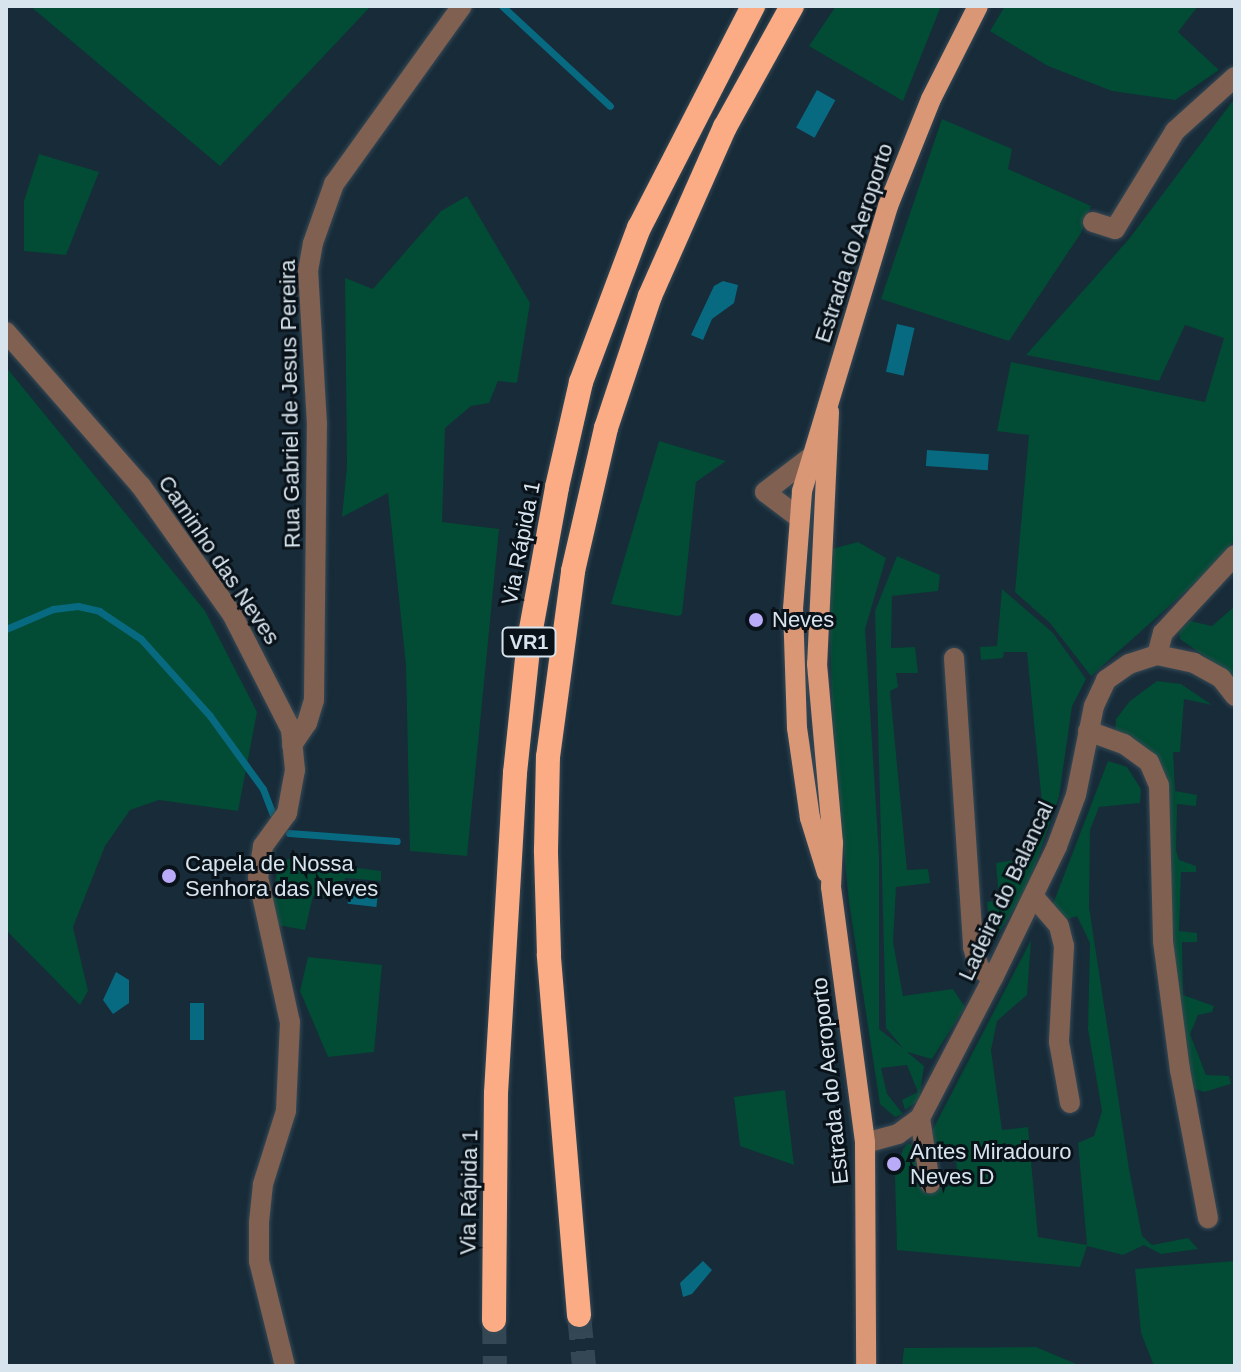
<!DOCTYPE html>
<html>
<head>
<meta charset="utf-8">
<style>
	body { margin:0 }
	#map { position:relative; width:1241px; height:1372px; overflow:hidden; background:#172b39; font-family:Arial,sans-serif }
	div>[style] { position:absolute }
	.green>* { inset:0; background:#024b34 }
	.water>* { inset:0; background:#086a81; transform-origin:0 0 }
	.stream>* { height:7px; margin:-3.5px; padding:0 3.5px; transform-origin:3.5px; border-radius:3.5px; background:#086a81 }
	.highway-tunnel>* { height:24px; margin-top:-12px; transform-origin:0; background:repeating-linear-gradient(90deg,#344754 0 24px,transparent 0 36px) }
	.roads { filter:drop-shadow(0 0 2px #364956) drop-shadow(0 0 2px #364956) }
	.minor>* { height:20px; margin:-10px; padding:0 10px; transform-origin:10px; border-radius:10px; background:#806050 }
	.major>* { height:20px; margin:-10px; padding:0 10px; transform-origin:10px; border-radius:10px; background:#d99775 }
	.highway>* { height:24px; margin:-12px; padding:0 12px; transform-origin:12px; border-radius:12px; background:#fcac84 }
	.dots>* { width:22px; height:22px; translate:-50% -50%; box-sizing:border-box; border:4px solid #0a1219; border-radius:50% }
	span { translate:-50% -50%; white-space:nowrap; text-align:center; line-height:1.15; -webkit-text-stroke:6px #0a1219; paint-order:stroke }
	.shield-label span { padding:2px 6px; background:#0a1219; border:2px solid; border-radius:6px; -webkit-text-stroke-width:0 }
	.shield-label { font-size:20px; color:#d7e4ed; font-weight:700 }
	.street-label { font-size:22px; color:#d7e4ed }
	.poi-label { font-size:22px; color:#d7e4ed }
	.left { translate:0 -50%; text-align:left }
	.frame { position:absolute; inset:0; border:8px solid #d7e4ed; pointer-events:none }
</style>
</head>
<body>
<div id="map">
	<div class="green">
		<i style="clip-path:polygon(30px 6px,371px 6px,220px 166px)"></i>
		<i style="clip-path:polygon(836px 6px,941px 6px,903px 101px,809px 46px)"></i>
		<i style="clip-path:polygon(1005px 6px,1198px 6px,1178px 32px,1219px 70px,1175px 100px,1112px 91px,1048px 66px,990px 31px)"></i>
		<i style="clip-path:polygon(1235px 98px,1235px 539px,1215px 565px,1091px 676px,1050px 623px,1015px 592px,1029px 435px,997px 431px,1011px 362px,1205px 402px,1224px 338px,1185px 325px,1159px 381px,1026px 355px,1129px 239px)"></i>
		<i style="clip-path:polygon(942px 119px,1012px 149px,1008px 169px,1091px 206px,1081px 233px,1009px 341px,881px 299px)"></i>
		<i style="clip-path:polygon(39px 154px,99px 172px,66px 255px,24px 251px,24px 201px)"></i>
		<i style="clip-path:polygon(467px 196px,530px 303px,517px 383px,498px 381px,489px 403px,471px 406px,445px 428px,442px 522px,499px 529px,467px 856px,410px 851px,406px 665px,388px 493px,342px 517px,347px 467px,345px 278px,373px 289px,441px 211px)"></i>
		<i style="clip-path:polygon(6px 367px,205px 611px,257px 712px,238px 811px,159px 800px,130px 810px,105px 846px,73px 927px,88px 991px,80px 1005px,6px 930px)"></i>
		<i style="clip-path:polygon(659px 441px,726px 461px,696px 482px,682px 614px,678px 616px,611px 604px)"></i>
		<i style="clip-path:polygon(858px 542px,886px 558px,865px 629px,879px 855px,879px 1029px,903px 1048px,886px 1028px,875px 611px,897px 556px,940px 575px,938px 591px,892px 596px,891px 648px,915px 647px,918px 673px,896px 673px,898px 687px,890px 691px,907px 870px,928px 869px,930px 883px,896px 887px,893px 942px,903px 996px,953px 989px,965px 1007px,932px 1059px,907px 1052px,924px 1066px,919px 1100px,905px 1110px,902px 1100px,918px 1092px,907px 1065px,881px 1068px,887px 1094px,903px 1114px,895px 1117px,880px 1104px,849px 902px,833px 742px,828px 550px)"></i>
		<i style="clip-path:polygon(1002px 589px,1053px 633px,1086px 679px,1072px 706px,1059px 797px,1027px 889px,991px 945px,987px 902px,999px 900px,996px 863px,1033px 857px,1044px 824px,1027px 652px,1004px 652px,1003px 658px,981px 660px,980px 647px,997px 646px)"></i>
		<i style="clip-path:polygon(1235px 606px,1235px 677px,1234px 677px,1180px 639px,1179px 631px,1190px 621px,1212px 626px)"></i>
		<i style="clip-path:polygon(1157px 681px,1181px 684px,1212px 705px,1184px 699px,1180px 752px,1173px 752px,1175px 791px,1197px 795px,1196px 806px,1177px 804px,1176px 850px,1179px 860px,1196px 866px,1196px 872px,1181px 872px,1179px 931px,1197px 933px,1197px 942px,1182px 942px,1183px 995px,1214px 1006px,1212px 1012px,1198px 1015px,1190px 1034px,1206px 1075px,1229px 1076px,1231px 1084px,1204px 1092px,1189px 1087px,1173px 972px,1174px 939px,1165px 896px,1166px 792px,1115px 730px,1116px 719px,1130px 701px)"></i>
		<i style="clip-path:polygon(1108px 761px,1127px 767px,1141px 789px,1140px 803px,1099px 807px,1090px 830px,1089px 907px,1129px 1169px,1142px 1236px,1152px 1245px,1188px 1238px,1198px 1249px,1161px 1254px,1144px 1245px,1123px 1255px,1087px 1246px,1080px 1267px,897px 1250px,895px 1176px,903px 1149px,908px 1143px,917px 1148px,929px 1190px,958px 1184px,955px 1149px,934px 1150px,932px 1131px,1031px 940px,1027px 995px,997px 1021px,991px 1050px,1002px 1130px,1028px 1127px,1038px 1237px,1087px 1245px,1078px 1143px,1094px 1136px,1102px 1111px,1088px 1029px,1090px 943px,1077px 916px,1062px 921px,1053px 904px)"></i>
		<i style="clip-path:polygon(288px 859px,381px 871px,381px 881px,345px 878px,343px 898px,313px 896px,305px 930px,277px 925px,271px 910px,278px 865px)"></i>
		<i style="clip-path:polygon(308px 957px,382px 965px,374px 1052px,328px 1057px,300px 991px)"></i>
		<i style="clip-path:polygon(785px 1090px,785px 1091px,794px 1165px,740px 1146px,734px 1097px)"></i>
		<i style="clip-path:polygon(1235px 1261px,1235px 1366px,1154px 1366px,1141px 1333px,1135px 1269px)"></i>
		<i style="clip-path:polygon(1036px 1347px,1081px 1366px,902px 1366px,904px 1348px)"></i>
	</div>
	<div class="water">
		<i style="left:817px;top:90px;width:21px;height:43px;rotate:29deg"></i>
		<i style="clip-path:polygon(723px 281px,738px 285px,734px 303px,712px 319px,703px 340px,691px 335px,714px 286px)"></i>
		<i style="left:897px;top:324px;width:18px;height:49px;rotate:13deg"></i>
		<i style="left:927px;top:450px;width:62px;height:16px;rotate:4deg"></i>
		<i style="left:350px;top:881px;width:29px;height:23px;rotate:6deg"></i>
		<i style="clip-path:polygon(116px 972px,129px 980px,129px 1003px,113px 1014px,103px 1000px)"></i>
		<i style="left:190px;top:1003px;width:14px;height:37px"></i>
		<i style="clip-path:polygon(703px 1261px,712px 1270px,692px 1294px,683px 1297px,680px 1283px)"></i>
	</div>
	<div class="stream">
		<i style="left:502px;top:6px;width:147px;rotate:42.8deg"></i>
		<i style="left:6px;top:629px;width:51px;rotate:-23.1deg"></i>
		<i style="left:53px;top:609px;width:25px;rotate:-7deg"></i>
		<i style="left:78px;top:606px;width:22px;rotate:13deg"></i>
		<i style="left:99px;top:611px;width:50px;rotate:33.7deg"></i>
		<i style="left:141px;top:639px;width:103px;rotate:48.1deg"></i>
		<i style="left:210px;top:716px;width:90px;rotate:54deg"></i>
		<i style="left:263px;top:789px;width:26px;rotate:69deg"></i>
		<i style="left:289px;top:833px;width:108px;rotate:4.2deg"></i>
	</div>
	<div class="highway-tunnel">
		<i style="left:579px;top:1315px;width:51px;rotate:84.4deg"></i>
		<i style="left:494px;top:1320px;width:46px;rotate:88.8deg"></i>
	</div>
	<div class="roads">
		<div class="minor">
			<i style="left:1093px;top:222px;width:23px;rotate:18deg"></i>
			<i style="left:1115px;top:229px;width:115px;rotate:-58.5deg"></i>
			<i style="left:1175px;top:131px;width:81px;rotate:-42deg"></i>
			<i style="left:6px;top:332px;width:205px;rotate:48.8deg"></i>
			<i style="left:141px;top:486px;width:157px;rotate:54.6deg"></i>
			<i style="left:232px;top:614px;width:130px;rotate:63deg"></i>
			<i style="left:291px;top:730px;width:40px;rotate:84.3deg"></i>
			<i style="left:295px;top:770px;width:44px;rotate:100.5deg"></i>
			<i style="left:287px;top:813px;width:41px;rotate:126deg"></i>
			<i style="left:263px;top:846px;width:31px;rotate:99deg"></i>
			<i style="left:258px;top:877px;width:148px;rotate:77.6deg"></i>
			<i style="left:290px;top:1022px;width:89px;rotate:92.6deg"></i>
			<i style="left:286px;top:1111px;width:77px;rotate:107.5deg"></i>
			<i style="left:263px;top:1184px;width:38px;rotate:96deg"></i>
			<i style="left:259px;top:1222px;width:39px;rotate:90deg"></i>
			<i style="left:259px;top:1261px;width:108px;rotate:76.1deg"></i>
			<i style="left:798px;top:517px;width:41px;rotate:-142.9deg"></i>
			<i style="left:765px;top:492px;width:54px;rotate:-37.5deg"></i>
			<i style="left:1157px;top:655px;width:23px;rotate:-75deg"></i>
			<i style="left:1163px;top:633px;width:106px;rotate:-47.3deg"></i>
			<i style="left:954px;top:658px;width:290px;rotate:86.2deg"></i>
			<i style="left:973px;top:947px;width:22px;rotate:74deg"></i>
			<i style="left:979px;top:968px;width:17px;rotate:36deg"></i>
			<i style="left:1088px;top:731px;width:38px;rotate:20deg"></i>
			<i style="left:1124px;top:744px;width:31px;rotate:36deg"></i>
			<i style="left:1149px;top:762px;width:25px;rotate:67deg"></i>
			<i style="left:1159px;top:785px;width:156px;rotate:88.5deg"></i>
			<i style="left:1163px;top:941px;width:130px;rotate:82.5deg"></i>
			<i style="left:1180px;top:1070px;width:151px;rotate:79.3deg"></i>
			<i style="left:292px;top:745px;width:27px;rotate:-56deg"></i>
			<i style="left:307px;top:723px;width:24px;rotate:-73deg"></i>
			<i style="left:314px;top:700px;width:275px;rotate:-89.4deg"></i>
			<i style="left:317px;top:425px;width:154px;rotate:-93.3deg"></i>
			<i style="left:308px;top:271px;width:28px;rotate:-80deg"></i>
			<i style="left:313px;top:243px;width:63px;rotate:-70.4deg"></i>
			<i style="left:334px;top:184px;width:219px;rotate:-54.3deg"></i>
			<i style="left:1034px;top:897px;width:38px;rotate:49deg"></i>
			<i style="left:1059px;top:926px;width:21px;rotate:76deg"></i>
			<i style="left:1064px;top:946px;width:96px;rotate:93deg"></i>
			<i style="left:1059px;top:1042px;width:62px;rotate:79.8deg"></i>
			<i style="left:920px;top:1118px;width:66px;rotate:81.3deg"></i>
			<i style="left:865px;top:1143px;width:34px;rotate:-15deg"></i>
			<i style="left:898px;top:1134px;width:27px;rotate:-36deg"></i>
			<i style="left:920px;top:1118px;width:158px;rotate:-62.5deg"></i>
			<i style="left:993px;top:978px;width:147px;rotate:-64.1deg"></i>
			<i style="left:1057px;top:846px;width:54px;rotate:-69.6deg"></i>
			<i style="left:1076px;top:795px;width:91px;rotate:-78.6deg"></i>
			<i style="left:1094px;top:706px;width:29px;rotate:-65deg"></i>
			<i style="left:1106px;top:680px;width:28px;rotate:-35deg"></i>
			<i style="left:1129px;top:664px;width:29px;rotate:-18deg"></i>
			<i style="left:1157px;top:655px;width:38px;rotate:12deg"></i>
			<i style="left:1194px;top:663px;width:31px;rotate:29deg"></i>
			<i style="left:1221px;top:678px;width:23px;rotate:52deg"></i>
		</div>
		<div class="major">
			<i style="left:829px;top:412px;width:252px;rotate:92.7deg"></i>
			<i style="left:817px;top:664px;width:180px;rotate:84.9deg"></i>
			<i style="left:833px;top:843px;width:44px;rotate:92.6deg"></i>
			<i style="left:831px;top:887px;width:258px;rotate:82.4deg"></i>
			<i style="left:865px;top:1143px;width:223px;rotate:89.7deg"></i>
			<i style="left:827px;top:873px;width:58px;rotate:-107.2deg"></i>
			<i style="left:810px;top:818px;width:91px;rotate:-98.2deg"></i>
			<i style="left:797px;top:728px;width:119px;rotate:-91.9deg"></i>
			<i style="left:793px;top:609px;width:118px;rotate:-85.6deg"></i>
			<i style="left:802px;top:491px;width:298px;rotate:-73.2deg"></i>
			<i style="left:888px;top:206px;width:115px;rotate:-68.1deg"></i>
			<i style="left:931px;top:99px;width:104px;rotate:-63.2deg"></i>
		</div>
		<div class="highway">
			<i style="left:579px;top:1315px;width:362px;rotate:-94.8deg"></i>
			<i style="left:549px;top:954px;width:104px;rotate:-91.7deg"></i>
			<i style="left:546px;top:850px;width:93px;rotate:-88.8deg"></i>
			<i style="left:548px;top:757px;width:188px;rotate:-82.3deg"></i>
			<i style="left:573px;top:571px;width:147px;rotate:-77deg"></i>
			<i style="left:606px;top:428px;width:139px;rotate:-71.6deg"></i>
			<i style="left:650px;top:296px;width:185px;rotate:-66.1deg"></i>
			<i style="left:725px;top:127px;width:138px;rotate:-61deg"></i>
			<i style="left:494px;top:1320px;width:227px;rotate:-89.5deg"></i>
			<i style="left:496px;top:1093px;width:321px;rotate:-86.6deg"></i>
			<i style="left:515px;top:773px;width:134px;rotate:-84deg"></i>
			<i style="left:529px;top:640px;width:156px;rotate:-79.6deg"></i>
			<i style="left:557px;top:487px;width:108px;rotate:-77.1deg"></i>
			<i style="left:581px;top:382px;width:165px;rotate:-69.4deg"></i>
			<i style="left:639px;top:228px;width:250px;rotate:-62.8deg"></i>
		</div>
	</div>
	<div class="dots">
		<i style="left:756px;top:620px;background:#b9abf7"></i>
		<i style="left:169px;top:876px;background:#b9abf7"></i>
		<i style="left:894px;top:1164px;background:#b9abf7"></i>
	</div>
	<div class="shield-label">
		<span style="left:529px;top:642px">VR1</span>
	</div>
	<div class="street-label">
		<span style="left:854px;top:243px;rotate:-72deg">Estrada do Aeroporto</span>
		<span style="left:290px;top:404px;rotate:-91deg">Rua Gabriel de Jesus Pereira</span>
		<span style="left:521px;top:543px;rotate:-79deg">Via Rápida 1</span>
		<span style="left:219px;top:560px;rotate:56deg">Caminho das Neves</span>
		<span style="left:1006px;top:891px;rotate:-65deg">Ladeira do Balancal</span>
		<span style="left:830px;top:1081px;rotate:-96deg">Estrada do Aeroporto</span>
		<span style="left:469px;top:1192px;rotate:-89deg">Via Rápida 1</span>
	</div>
	<div class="poi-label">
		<span class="left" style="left:772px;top:620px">Neves</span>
		<span class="left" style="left:185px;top:876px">Capela de Nossa<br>Senhora das Neves</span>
		<span class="left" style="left:910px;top:1164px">Antes Miradouro<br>Neves D</span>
	</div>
	<div class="frame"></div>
</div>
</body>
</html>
